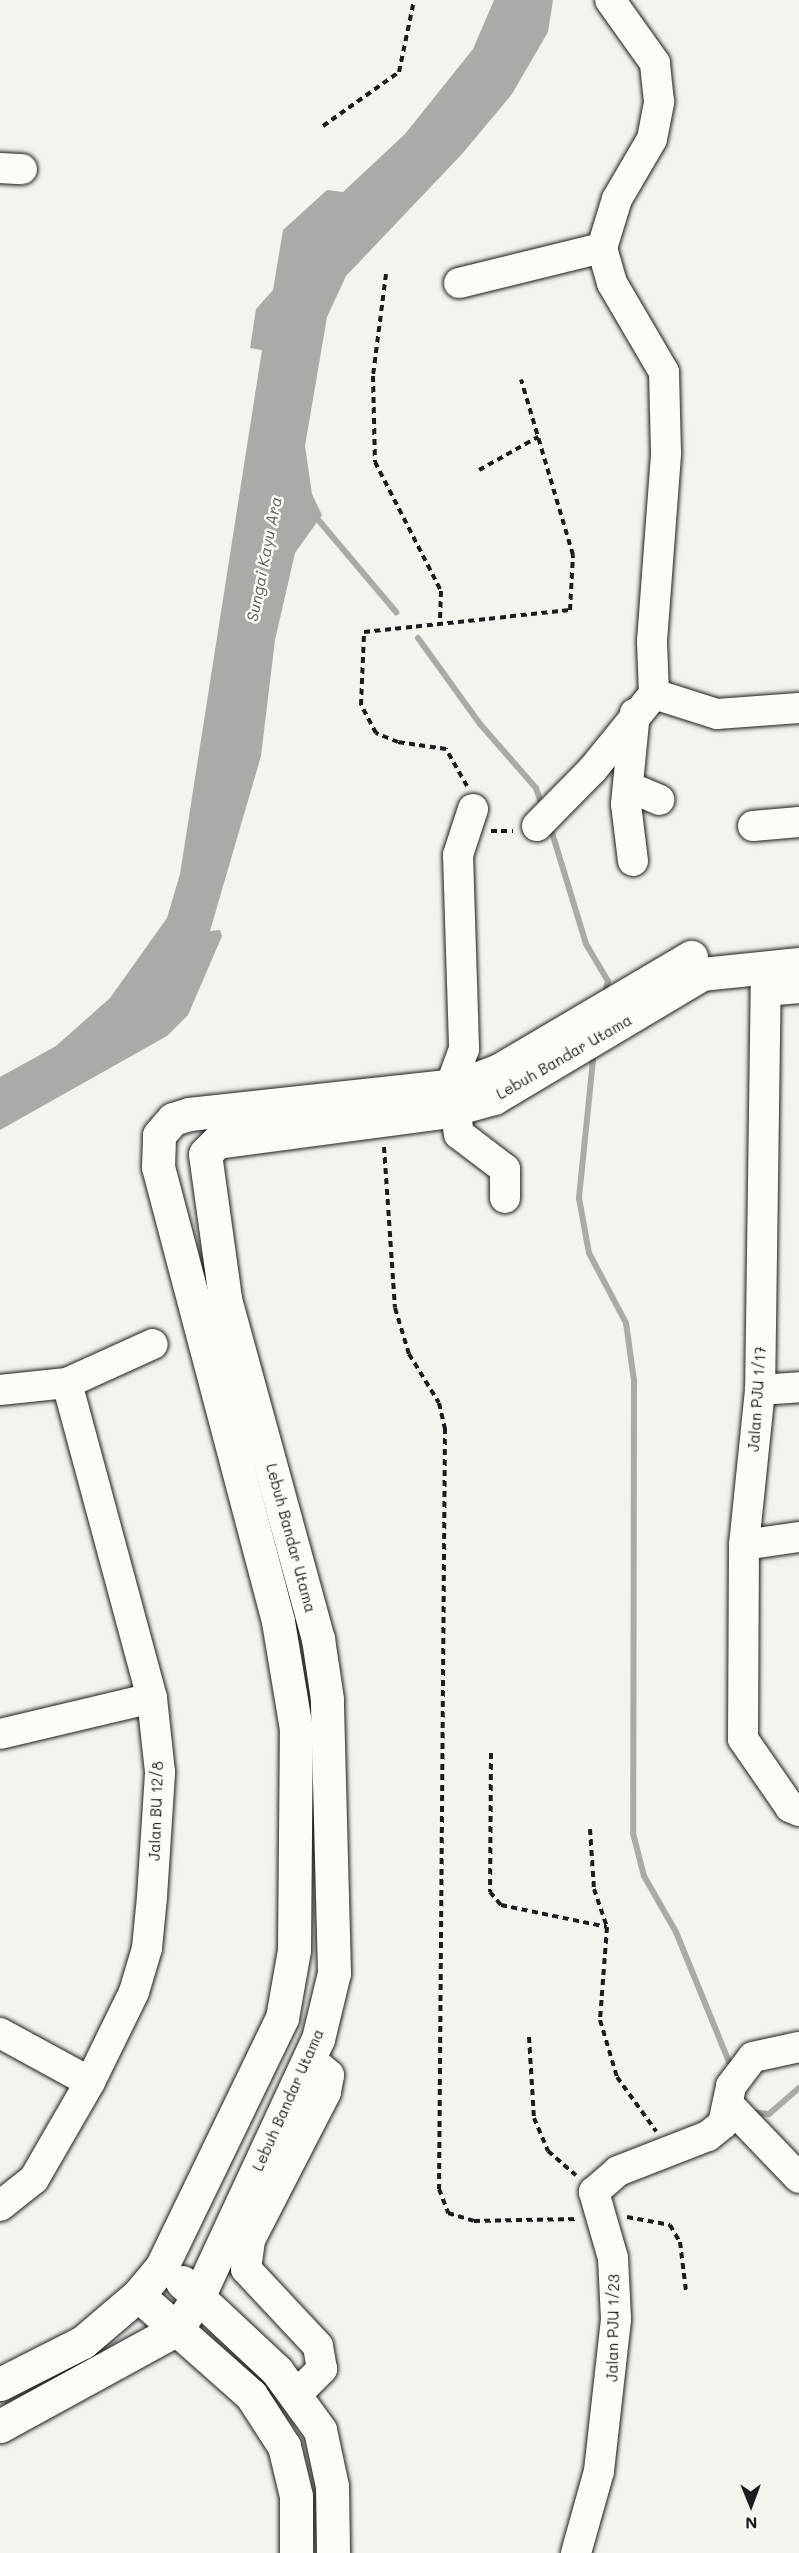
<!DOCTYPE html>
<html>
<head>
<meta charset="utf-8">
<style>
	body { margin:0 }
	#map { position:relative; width:799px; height:2553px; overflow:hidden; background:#f4f3ee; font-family:Mali,sans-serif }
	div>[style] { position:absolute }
	.water>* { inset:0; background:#abaaa6 }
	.stream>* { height:6px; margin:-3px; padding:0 3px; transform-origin:3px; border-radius:3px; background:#abaaa6 }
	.path>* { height:4px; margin-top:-2px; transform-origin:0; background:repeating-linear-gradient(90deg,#1c1c1c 0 6px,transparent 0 10.5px) }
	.roads { filter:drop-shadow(0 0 2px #1c1c1c) drop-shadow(0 0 2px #1c1c1c) }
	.minor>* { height:30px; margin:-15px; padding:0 15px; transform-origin:15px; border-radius:15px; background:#fdfcf7 }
	.major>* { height:33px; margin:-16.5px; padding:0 16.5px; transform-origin:16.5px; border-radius:16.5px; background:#fdfcf7 }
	span { translate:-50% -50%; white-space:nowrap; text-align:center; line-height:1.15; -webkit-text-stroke:5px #fdfcf7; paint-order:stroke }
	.street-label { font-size:15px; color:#1c1c1c }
	.water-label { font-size:16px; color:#5c5c5a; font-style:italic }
	.north { position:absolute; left:721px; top:2475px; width:60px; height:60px; -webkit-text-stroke:4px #fdfcf7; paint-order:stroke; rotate:179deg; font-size:16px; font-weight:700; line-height:24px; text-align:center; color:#1c1c1c }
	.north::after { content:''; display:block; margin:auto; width:21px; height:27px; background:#1c1c1c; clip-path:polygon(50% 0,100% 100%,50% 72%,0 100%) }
</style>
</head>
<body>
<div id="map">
	<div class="water">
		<i style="clip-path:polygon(494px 0,553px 0,548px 32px,512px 94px,462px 154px,346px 276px,327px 317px,305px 446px,312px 494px,322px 515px,295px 553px,275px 640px,261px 756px,210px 931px,220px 930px,222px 936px,188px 1015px,167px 1036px,0 1130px,0 1077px,56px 1046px,110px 998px,167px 918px,180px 874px,262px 350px,250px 348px,256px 309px,273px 290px,283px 230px,327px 190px,343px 192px,405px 134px,473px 49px)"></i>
	</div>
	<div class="stream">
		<i style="left:315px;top:516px;width:126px;rotate:49.8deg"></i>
		<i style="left:418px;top:638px;width:106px;rotate:54.2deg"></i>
		<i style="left:480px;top:724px;width:85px;rotate:48.8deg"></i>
		<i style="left:536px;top:788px;width:21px;rotate:71deg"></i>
		<i style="left:550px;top:826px;width:123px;rotate:73deg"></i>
		<i style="left:586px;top:944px;width:43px;rotate:59.3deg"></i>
		<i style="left:608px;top:981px;width:12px;rotate:104deg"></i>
		<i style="left:594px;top:1050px;width:149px;rotate:95.8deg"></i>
		<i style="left:579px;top:1198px;width:56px;rotate:79.7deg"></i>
		<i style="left:589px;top:1253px;width:79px;rotate:62.1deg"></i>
		<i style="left:626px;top:1323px;width:59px;rotate:82.1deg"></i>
		<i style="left:634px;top:1381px;width:452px;rotate:90.1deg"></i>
		<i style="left:633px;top:1833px;width:44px;rotate:75.7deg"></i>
		<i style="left:644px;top:1876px;width:64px;rotate:60.3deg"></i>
		<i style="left:676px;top:1932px;width:140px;rotate:67.8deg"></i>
		<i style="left:750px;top:2112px;width:19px;rotate:6deg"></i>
		<i style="left:769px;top:2114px;width:40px;rotate:-41deg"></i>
	</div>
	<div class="path">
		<i style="left:323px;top:126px;width:93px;rotate:-35.4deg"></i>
		<i style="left:399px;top:72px;width:74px;rotate:-78.2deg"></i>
		<i style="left:386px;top:274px;width:103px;rotate:97.3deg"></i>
		<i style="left:373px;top:376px;width:86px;rotate:88.7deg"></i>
		<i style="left:375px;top:462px;width:145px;rotate:62.9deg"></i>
		<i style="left:441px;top:591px;width:32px;rotate:92deg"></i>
		<i style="left:479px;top:470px;width:68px;rotate:-29.2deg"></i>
		<i style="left:467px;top:786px;width:43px;rotate:-119.6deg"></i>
		<i style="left:446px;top:749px;width:49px;rotate:-171.7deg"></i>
		<i style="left:398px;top:742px;width:24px;rotate:-158deg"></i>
		<i style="left:376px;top:733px;width:32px;rotate:-118deg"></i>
		<i style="left:361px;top:705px;width:73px;rotate:-87.6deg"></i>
		<i style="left:364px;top:632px;width:207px;rotate:-6.1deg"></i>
		<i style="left:570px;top:610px;width:55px;rotate:-86.9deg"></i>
		<i style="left:573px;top:555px;width:183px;rotate:-106.5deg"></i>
		<i style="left:491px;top:831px;width:22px"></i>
		<i style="left:384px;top:1147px;width:161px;rotate:86.1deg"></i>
		<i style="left:395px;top:1308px;width:48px;rotate:73.1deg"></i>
		<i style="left:409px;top:1354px;width:57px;rotate:58.5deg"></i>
		<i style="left:439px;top:1403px;width:26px;rotate:77deg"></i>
		<i style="left:445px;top:1428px;width:761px;rotate:90.45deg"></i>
		<i style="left:439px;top:2189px;width:26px;rotate:69deg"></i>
		<i style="left:448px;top:2213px;width:27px;rotate:17deg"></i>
		<i style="left:474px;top:2221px;width:104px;rotate:-1.1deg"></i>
		<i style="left:491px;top:1753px;width:139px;rotate:90.4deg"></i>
		<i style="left:490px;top:1892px;width:17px;rotate:50deg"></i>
		<i style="left:501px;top:1905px;width:108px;rotate:11.7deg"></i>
		<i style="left:590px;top:1829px;width:60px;rotate:86.2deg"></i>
		<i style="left:594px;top:1889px;width:40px;rotate:71.1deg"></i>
		<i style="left:607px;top:1927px;width:93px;rotate:94.3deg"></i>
		<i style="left:600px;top:2020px;width:59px;rotate:73.4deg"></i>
		<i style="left:617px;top:2077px;width:67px;rotate:54.2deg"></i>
		<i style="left:529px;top:2037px;width:81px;rotate:86.5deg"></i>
		<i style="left:534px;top:2118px;width:36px;rotate:67deg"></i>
		<i style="left:548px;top:2151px;width:37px;rotate:41deg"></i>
		<i style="left:627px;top:2217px;width:44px;rotate:10.5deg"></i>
		<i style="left:670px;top:2225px;width:20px;rotate:60deg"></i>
		<i style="left:680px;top:2242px;width:49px;rotate:83deg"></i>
	</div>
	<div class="roads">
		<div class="minor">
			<i style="left:0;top:168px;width:22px;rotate:3deg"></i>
			<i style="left:459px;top:283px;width:147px;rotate:-13.8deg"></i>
			<i style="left:654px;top:694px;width:66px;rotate:17.6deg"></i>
			<i style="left:717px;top:714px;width:82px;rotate:-4.2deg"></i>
			<i style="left:629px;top:787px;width:33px;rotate:23deg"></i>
			<i style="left:473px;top:809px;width:48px;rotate:108.1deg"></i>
			<i style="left:458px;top:855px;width:194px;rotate:88.2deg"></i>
			<i style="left:464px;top:1049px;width:38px;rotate:110deg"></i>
			<i style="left:451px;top:1085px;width:50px;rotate:80.7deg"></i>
			<i style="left:459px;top:1134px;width:58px;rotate:37.3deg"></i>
			<i style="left:505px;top:1169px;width:29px;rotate:90deg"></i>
			<i style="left:537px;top:826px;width:80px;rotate:-45.5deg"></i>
			<i style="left:593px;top:769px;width:97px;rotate:-50.9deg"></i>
			<i style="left:654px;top:694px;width:53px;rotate:-92.2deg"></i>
			<i style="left:652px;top:641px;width:189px;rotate:-85.7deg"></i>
			<i style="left:666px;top:453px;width:81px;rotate:-91.4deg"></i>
			<i style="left:664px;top:372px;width:103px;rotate:-120.3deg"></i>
			<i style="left:612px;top:283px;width:36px;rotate:-106deg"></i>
			<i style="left:602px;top:248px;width:51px;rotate:-73deg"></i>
			<i style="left:617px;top:199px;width:69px;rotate:-59.7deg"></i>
			<i style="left:652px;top:139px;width:38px;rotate:-79deg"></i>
			<i style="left:659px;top:102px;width:39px;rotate:-96deg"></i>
			<i style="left:655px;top:63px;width:77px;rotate:-125.5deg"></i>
			<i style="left:753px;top:826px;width:46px;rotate:-5deg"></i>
			<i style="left:633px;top:861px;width:57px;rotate:-97deg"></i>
			<i style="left:626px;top:804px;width:91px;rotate:-84.4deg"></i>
			<i style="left:766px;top:967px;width:423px;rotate:90.8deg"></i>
			<i style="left:760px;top:1390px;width:156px;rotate:95.9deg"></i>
			<i style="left:744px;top:1545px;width:194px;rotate:90.3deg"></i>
			<i style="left:743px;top:1739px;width:83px;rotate:55.3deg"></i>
			<i style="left:790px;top:1807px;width:10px;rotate:24deg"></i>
			<i style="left:766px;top:991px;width:33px;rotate:-5deg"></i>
			<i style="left:0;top:1390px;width:67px;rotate:-6deg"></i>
			<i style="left:67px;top:1383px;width:94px;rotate:-24.4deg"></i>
			<i style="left:760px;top:1390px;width:39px;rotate:-4deg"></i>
			<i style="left:744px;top:1545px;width:56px;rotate:-8.3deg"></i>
			<i style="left:0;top:1734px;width:156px;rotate:-13.3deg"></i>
			<i style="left:0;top:2033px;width:102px;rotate:28.6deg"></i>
			<i style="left:729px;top:2105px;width:101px;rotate:46.2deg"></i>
			<i style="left:0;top:2206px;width:43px;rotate:-38.5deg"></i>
			<i style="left:34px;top:2179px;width:112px;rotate:-60deg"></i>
			<i style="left:90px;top:2082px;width:100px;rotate:-63.9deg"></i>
			<i style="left:134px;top:1992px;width:46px;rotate:-73.5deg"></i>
			<i style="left:147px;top:1948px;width:51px;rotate:-84.4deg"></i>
			<i style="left:152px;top:1897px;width:125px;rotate:-86.3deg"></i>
			<i style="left:160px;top:1772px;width:74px;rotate:-96.2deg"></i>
			<i style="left:152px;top:1698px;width:326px;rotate:-105.1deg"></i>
			<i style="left:296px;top:2395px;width:37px;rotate:-45deg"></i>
			<i style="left:322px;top:2369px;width:23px;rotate:-100deg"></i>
			<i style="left:318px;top:2346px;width:105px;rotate:-133.1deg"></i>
			<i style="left:246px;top:2269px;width:29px;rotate:-82deg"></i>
			<i style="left:250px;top:2240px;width:166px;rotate:-62.8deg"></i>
			<i style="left:326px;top:2092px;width:17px;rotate:-80deg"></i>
			<i style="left:329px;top:2075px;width:26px;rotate:-140deg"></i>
			<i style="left:576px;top:2553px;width:85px;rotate:-74.3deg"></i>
			<i style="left:599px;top:2471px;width:153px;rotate:-83.6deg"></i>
			<i style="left:616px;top:2319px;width:61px;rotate:-92.8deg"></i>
			<i style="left:613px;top:2258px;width:69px;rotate:-106.1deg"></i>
			<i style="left:594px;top:2192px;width:32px;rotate:-41deg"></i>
			<i style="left:618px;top:2171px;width:97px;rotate:-21.3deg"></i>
			<i style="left:708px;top:2136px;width:19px;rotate:-39deg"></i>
			<i style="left:723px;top:2124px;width:39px;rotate:-78deg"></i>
			<i style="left:731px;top:2086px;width:36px;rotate:-53deg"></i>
			<i style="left:753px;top:2057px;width:47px;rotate:-12.3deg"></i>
		</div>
		<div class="major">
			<i style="left:182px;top:2282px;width:130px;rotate:43.1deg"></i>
			<i style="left:277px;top:2371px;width:73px;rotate:53.9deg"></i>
			<i style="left:320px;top:2430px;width:57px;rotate:77.9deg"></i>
			<i style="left:332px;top:2486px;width:67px;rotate:89.1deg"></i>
			<i style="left:138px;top:2295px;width:151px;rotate:41.5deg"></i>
			<i style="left:251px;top:2395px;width:61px;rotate:57.1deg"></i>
			<i style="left:284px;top:2446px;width:51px;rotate:76.5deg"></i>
			<i style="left:296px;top:2496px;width:57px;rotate:90deg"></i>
			<i style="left:0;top:2384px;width:93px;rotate:-26.8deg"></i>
			<i style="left:83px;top:2342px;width:72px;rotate:-40.5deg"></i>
			<i style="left:138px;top:2295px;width:38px;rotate:-50deg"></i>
			<i style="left:162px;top:2266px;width:276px;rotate:-64.2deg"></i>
			<i style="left:282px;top:2018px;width:69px;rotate:-80deg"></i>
			<i style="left:294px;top:1950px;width:221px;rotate:-89.5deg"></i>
			<i style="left:296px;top:1729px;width:109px;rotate:-99.5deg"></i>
			<i style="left:278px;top:1621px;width:470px;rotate:-104.8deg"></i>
			<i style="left:158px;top:1167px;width:32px;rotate:-88deg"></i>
			<i style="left:159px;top:1135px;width:21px;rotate:-49deg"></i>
			<i style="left:173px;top:1119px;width:17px;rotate:-17deg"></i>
			<i style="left:189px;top:1114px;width:276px;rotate:-6.2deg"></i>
			<i style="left:463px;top:1084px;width:39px;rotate:-21deg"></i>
			<i style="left:499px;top:1070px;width:223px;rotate:-30.5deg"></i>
			<i style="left:0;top:2426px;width:202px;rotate:-28.7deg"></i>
			<i style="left:177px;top:2329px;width:40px;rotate:-57.1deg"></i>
			<i style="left:199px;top:2295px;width:282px;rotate:-65.1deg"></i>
			<i style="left:318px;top:2039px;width:68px;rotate:-76.4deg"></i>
			<i style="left:334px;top:1973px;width:274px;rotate:-91.5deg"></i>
			<i style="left:327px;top:1699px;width:61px;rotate:-98.5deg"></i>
			<i style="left:318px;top:1639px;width:353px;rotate:-105.3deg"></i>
			<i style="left:225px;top:1298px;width:145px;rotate:-97.9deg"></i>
			<i style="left:205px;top:1154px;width:17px;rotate:-45deg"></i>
			<i style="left:217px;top:1142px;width:228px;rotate:-7.6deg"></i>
			<i style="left:443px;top:1112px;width:53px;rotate:-15.4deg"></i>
			<i style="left:494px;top:1098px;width:242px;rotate:-30.8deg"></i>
			<i style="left:702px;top:974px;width:98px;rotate:-5.9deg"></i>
		</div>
	</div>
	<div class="street-label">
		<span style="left:564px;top:1057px;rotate:-30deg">Lebuh Bandar Utama</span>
		<span style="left:757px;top:1399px;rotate:-86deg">Jalan PJU 1/17</span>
		<span style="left:291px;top:1538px;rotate:75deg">Lebuh Bandar Utama</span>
		<span style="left:156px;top:1811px;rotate:-88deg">Jalan BU 12/8</span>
		<span style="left:288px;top:2100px;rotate:-66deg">Lebuh Bandar Utama</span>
		<span style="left:613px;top:2328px;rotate:-89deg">Jalan PJU 1/23</span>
	</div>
	<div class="water-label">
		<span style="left:264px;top:559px;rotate:-79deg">Sungai Kayu Ara</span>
	</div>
	<div class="north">N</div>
</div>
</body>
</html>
